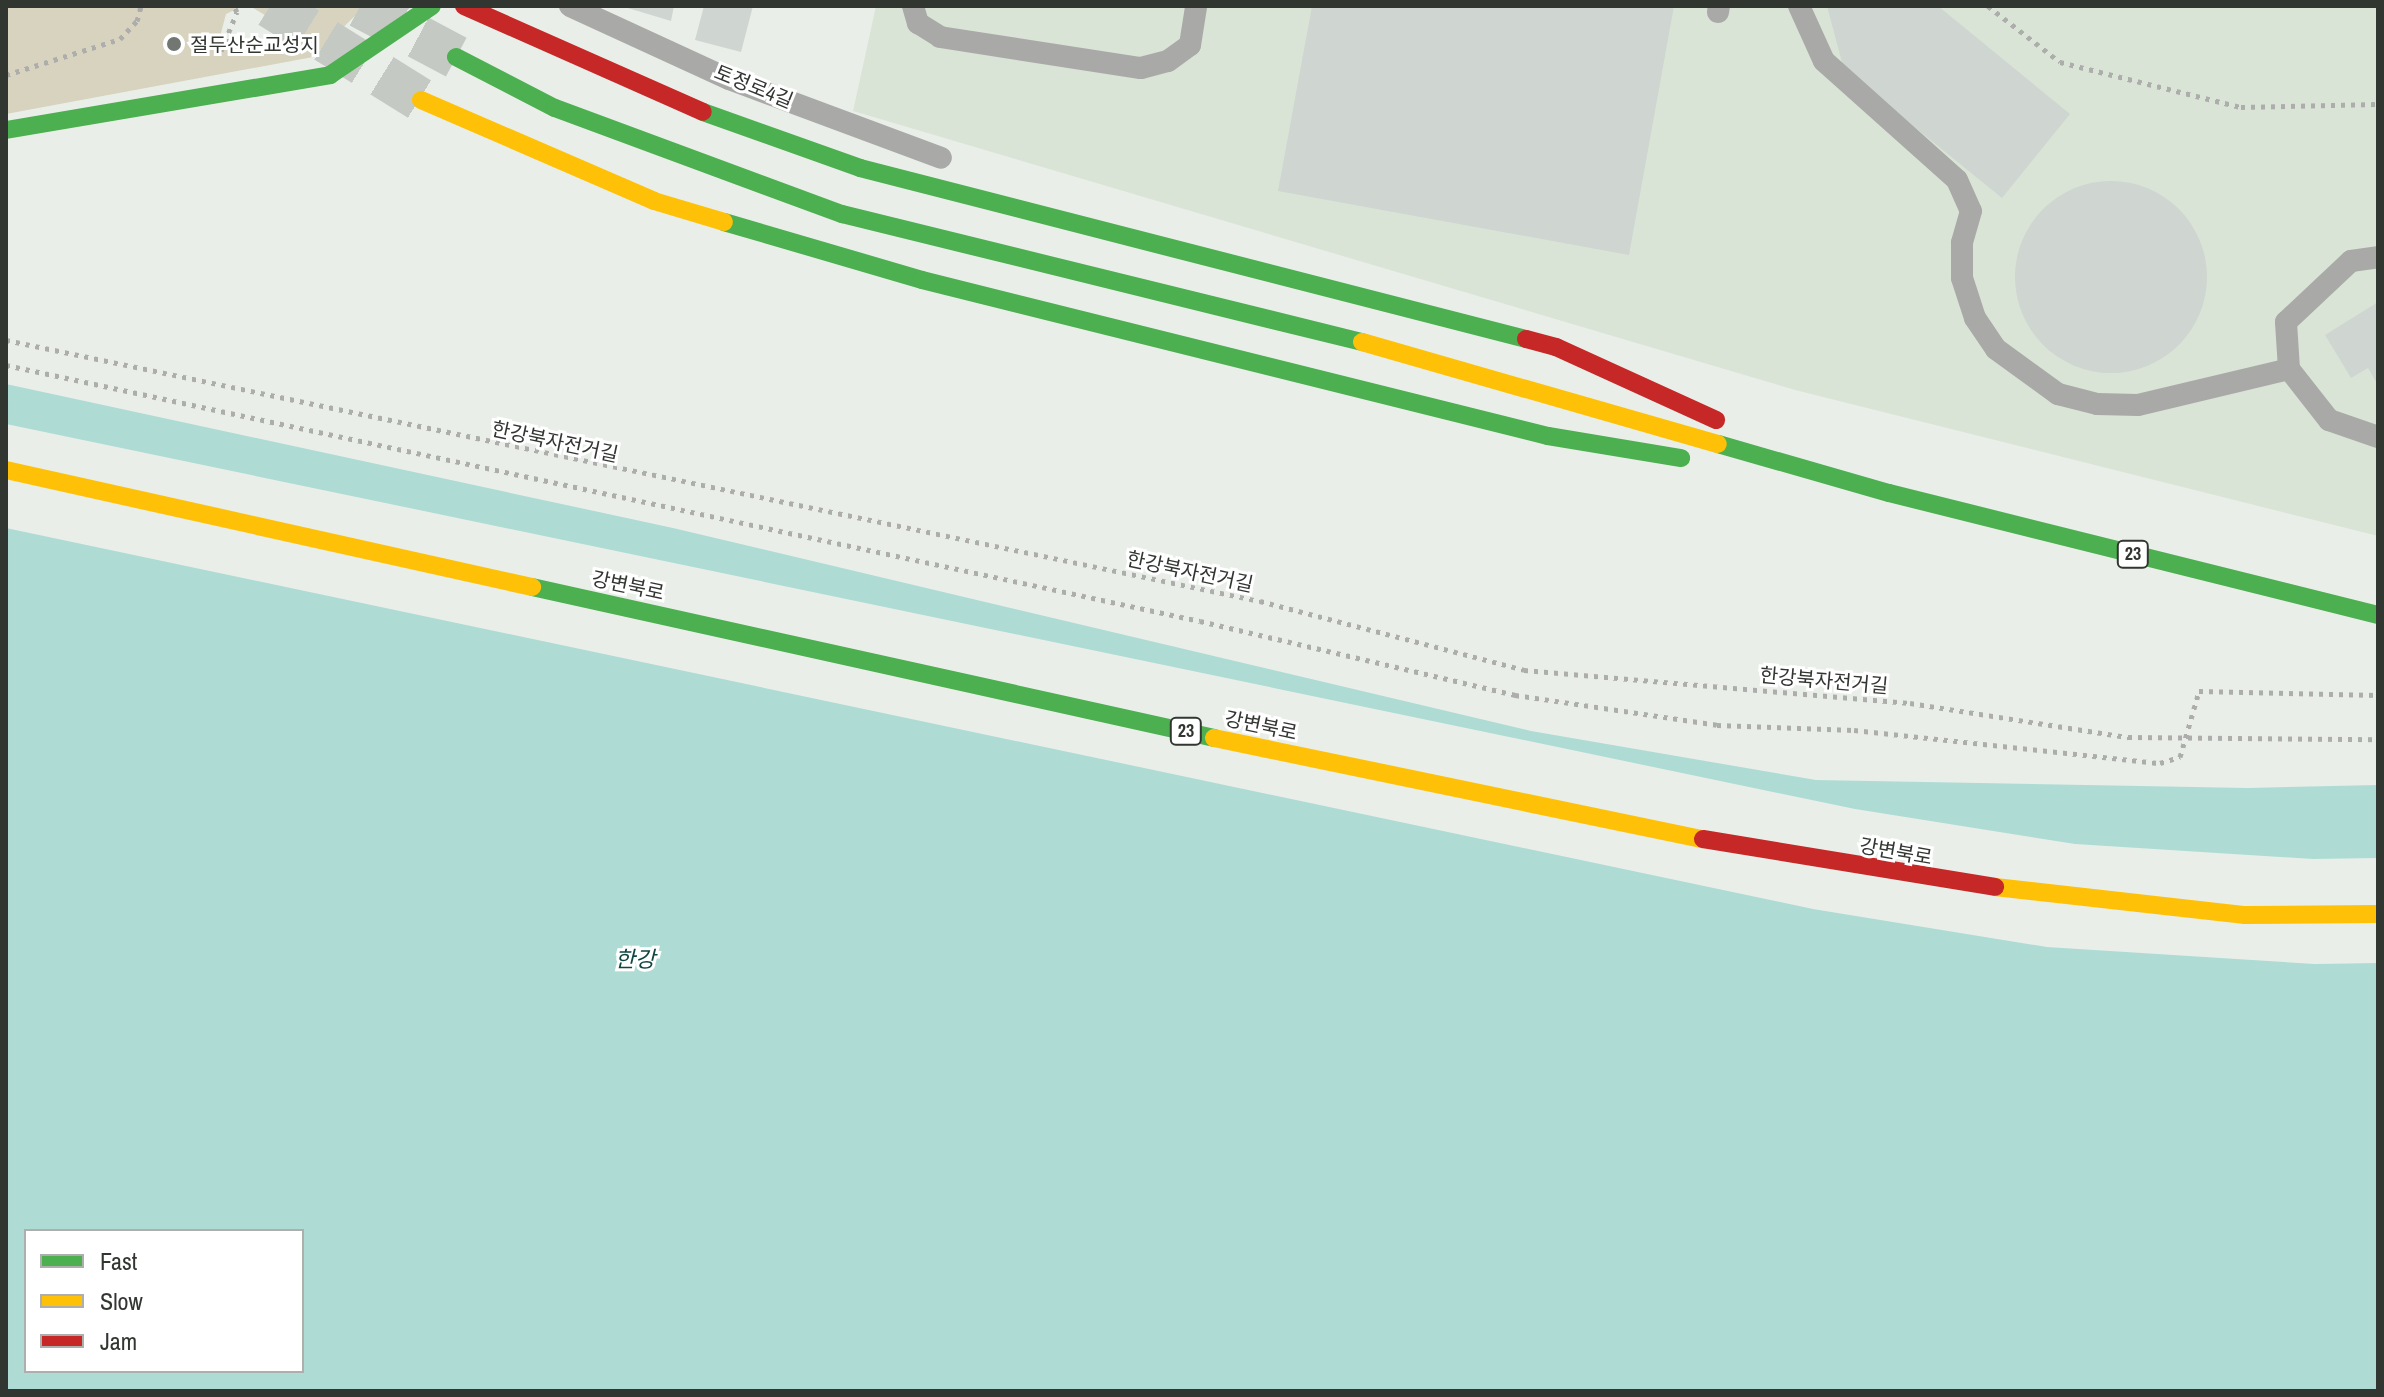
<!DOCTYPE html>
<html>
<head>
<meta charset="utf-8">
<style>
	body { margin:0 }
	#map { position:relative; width:2384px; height:1397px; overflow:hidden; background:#e9efe8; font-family:"Archivo Narrow","Noto Sans KR",sans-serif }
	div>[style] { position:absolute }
	.built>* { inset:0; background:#d9e4d6 }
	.green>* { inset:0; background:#d7d3be }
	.water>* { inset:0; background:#aedcd4 }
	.pier>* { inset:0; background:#e9efe8 }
	.building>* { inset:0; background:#cfd5d0 }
	.round { border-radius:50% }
	.highway-tunnel>* { height:44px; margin-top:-22px; transform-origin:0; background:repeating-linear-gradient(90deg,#c4cac3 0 44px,transparent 0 66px) }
	.path>* { height:5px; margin-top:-2.5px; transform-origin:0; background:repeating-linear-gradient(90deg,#adaeab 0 4px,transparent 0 10px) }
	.lane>* { height:22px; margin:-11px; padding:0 11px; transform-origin:11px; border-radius:11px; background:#a9aaa7 }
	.fast>* { height:18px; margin:-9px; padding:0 9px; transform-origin:9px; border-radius:9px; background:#4caf50 }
	.slow>* { height:18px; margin:-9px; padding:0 9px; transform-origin:9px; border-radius:9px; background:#ffc107 }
	.jam>* { height:18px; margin:-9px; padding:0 9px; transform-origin:9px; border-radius:9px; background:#c62828 }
	.dots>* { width:22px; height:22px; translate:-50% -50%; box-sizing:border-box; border:4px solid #fff; border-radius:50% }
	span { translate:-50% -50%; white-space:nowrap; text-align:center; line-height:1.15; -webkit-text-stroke:6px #fff; paint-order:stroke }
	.shield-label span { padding:2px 6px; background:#fff; border:2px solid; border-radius:6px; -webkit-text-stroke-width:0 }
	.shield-label { font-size:18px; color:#323631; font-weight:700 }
	.poi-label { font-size:20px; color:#323631 }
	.left { translate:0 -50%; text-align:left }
	.street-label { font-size:20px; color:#323631 }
	.water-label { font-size:22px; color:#0e4641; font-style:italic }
	.frame { position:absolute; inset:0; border:8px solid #323631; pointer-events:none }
	.legend { position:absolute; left:24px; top:1229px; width:280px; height:144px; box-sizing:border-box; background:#fff; border:2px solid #adafad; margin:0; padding:10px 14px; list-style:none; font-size:24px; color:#323631 }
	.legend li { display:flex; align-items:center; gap:16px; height:40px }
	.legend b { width:40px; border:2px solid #adafad }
</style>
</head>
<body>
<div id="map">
	<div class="built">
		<i style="clip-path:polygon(876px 6px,2378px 6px,2378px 536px,1795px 390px,853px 111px)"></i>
	</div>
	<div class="green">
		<i style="clip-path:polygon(6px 6px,243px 6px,226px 14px,221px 33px,235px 48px,255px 47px,273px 34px,268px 17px,250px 6px,365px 6px,313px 57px,6px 114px)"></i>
	</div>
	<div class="water">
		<i style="clip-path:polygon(evenodd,6px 384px,673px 528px,1531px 731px,1816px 780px,2248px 788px,2378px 785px,2378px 1391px,6px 1391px,6px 384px,26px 1231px,302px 1231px,302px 1371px,26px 1371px,26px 1231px)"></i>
	</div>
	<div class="pier">
		<i style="clip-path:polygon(6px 424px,1855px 809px,2075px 844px,2313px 859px,2378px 858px,2378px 963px,2315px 964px,2047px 947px,1813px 909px,6px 528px)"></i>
	</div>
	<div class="building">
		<i style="clip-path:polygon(621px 6px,674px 6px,671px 21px)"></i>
		<i style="clip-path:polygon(704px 6px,753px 6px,741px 52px,695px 40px)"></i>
		<i style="clip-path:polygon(1312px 6px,1674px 6px,1629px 255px,1278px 191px)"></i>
		<i style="clip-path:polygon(1827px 6px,1938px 6px,2070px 114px,2002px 198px,1844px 70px)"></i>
		<i class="round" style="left:2015px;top:181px;width:192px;height:192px"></i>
		<i style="clip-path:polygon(2378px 302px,2378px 385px,2368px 368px,2351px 378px,2325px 335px)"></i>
	</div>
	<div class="highway-tunnel">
		<i style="left:270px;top:6px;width:178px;rotate:31.9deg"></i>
		<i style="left:360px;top:6px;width:109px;rotate:28deg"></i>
	</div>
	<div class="path">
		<i style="left:1988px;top:6px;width:91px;rotate:37.9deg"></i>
		<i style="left:2060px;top:62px;width:187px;rotate:14deg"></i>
		<i style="left:2241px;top:107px;width:137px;rotate:-1.3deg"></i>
		<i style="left:221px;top:51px;width:42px;rotate:-67.7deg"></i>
		<i style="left:237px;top:12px;width:7px;rotate:-117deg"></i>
		<i style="left:6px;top:75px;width:120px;rotate:-17.5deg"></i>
		<i style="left:120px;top:39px;width:25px;rotate:-47deg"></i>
		<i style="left:137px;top:21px;width:16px;rotate:-75deg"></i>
		<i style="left:6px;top:340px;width:1281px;rotate:11.76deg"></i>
		<i style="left:1260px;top:601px;width:273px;rotate:14.6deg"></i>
		<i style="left:1524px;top:670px;width:387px;rotate:4.9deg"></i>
		<i style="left:1910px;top:703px;width:221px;rotate:8.9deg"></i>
		<i style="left:2128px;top:737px;width:250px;rotate:0.5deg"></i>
		<i style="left:6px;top:365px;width:1221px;rotate:12.1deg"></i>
		<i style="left:1200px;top:621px;width:324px;rotate:13.2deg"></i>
		<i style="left:1515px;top:695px;width:204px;rotate:8.4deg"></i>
		<i style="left:1717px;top:725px;width:137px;rotate:2.1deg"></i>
		<i style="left:1854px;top:730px;width:308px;rotate:6.2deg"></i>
		<i style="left:2160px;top:763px;width:21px;rotate:-17deg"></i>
		<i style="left:2180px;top:757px;width:69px;rotate:-73.9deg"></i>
		<i style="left:2199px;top:691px;width:179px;rotate:1.3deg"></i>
	</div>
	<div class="lane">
		<i style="left:570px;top:6px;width:175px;rotate:24.7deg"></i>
		<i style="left:729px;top:79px;width:226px;rotate:20.4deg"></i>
		<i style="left:913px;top:6px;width:18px;rotate:74deg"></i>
		<i style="left:918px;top:23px;width:26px;rotate:32deg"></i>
		<i style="left:940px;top:37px;width:203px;rotate:8.8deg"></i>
		<i style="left:1141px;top:68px;width:28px;rotate:-15deg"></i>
		<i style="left:1168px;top:61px;width:27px;rotate:-36deg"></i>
		<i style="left:1190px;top:45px;width:39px;rotate:-81deg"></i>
		<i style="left:1799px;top:6px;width:60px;rotate:65.6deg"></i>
		<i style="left:1824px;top:61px;width:178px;rotate:41.8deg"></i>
		<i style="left:1957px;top:180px;width:34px;rotate:66deg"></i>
		<i style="left:1971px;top:211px;width:33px;rotate:106deg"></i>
		<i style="left:1962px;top:243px;width:35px;rotate:90deg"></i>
		<i style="left:1962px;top:278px;width:42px;rotate:72deg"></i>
		<i style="left:1975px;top:318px;width:37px;rotate:56deg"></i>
		<i style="left:1996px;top:349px;width:77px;rotate:36deg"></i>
		<i style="left:2058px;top:394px;width:40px;rotate:14.4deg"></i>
		<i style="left:2097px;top:404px;width:41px;rotate:1.4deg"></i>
		<i style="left:2138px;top:405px;width:155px;rotate:-13.4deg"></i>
		<i style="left:2289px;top:369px;width:47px;rotate:-93.7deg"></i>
		<i style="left:2286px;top:322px;width:89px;rotate:-43.2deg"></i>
		<i style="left:2351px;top:261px;width:27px;rotate:-8deg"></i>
		<i style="left:1718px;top:12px;width:6px;rotate:-81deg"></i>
		<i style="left:2289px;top:369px;width:65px;rotate:51.9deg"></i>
		<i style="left:2329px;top:420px;width:52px;rotate:19.1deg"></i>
	</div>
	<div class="fast">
		<i style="left:456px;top:57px;width:111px;rotate:27.3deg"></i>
		<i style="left:555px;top:108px;width:306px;rotate:20.3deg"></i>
		<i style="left:842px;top:214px;width:536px;rotate:13.83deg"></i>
		<i style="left:703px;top:112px;width:167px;rotate:19.6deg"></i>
		<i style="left:860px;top:168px;width:688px;rotate:14.4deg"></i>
		<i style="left:6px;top:130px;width:329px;rotate:-9.6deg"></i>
		<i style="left:330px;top:75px;width:123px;rotate:-34.1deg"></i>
		<i style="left:724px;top:222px;width:206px;rotate:16.3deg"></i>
		<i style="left:922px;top:280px;width:645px;rotate:13.99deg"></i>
		<i style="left:1548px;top:436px;width:135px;rotate:9.4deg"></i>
		<i style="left:1718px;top:444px;width:178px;rotate:16deg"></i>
		<i style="left:1889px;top:493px;width:504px;rotate:14.01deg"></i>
		<i style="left:532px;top:587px;width:699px;rotate:12.48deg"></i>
	</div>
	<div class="slow">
		<i style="left:421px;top:100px;width:254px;rotate:23.4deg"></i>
		<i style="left:654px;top:201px;width:73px;rotate:16.7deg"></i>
		<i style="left:1362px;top:342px;width:370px;rotate:16deg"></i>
		<i style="left:6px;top:470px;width:539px;rotate:12.54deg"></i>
		<i style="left:1214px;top:738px;width:499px;rotate:11.7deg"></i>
		<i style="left:1995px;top:887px;width:252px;rotate:6.4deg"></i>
		<i style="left:2245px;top:915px;width:133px;rotate:-0.4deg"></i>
	</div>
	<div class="jam">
		<i style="left:464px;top:6px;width:261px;rotate:23.9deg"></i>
		<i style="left:1526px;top:339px;width:31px;rotate:15deg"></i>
		<i style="left:1556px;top:347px;width:176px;rotate:24.5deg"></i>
		<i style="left:1703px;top:839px;width:296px;rotate:9.3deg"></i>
	</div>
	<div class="dots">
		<i style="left:174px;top:44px;background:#727771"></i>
	</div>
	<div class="shield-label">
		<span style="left:2133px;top:554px">23</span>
		<span style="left:1186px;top:731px">23</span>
	</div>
	<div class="poi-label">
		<span class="left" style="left:190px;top:44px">절두산순교성지</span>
	</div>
	<div class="street-label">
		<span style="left:754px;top:86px;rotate:22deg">토정로4길</span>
		<span style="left:555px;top:441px;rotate:12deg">한강북자전거길</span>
		<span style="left:1190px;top:571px;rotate:12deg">한강북자전거길</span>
		<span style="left:628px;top:585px;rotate:12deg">강변북로</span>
		<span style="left:1824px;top:680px;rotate:5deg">한강북자전거길</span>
		<span style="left:1261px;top:725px;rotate:12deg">강변북로</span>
		<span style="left:1896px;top:851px;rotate:10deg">강변북로</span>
	</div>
	<div class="water-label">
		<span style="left:635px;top:960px">한강</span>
	</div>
	<div class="frame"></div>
	<ul class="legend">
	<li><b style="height:10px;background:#4caf50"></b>Fast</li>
	<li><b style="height:10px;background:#ffc107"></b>Slow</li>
	<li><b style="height:10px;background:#c62828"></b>Jam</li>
	</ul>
</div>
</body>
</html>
